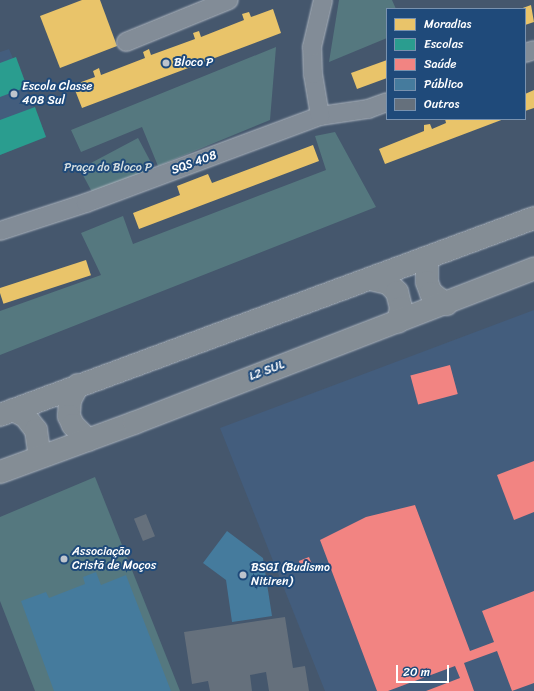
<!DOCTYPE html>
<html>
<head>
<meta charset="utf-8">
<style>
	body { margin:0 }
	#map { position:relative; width:534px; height:691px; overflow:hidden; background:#45576d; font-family:Sriracha,sans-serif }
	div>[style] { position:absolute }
	.built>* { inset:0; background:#435d7d }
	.green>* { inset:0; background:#55787f; transform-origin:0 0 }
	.homes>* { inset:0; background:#e9c46a; transform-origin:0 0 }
	.schools>* { inset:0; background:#2a9d8f }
	.health>* { inset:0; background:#f28482; transform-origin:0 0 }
	.public>* { inset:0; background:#457b9d }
	.building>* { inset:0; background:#65707c; transform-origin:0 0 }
	.roads { filter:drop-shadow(0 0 1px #abb3bd) drop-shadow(0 0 1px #abb3bd) }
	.minor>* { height:18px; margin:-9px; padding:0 9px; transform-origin:9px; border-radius:9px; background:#828c97 }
	.primary>* { height:22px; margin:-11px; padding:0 11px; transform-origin:11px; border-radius:11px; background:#848d95 }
	.dots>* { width:11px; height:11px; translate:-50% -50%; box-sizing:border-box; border:2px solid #1f4a7a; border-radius:50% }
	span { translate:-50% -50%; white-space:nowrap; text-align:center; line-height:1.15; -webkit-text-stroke:4px #1f4a7a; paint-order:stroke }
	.poi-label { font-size:12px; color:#fff }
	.left { translate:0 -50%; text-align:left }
	.street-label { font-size:12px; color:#fff }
	.park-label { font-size:12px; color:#d5dee0 }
	.legend { position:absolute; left:386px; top:8px; width:140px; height:112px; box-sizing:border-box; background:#1f4a7a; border:1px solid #7992af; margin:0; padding:5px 7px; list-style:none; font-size:12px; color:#fff }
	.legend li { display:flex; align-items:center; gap:8px; height:20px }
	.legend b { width:20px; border:1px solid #7992af }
	.scale { position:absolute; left:396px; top:665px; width:53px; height:18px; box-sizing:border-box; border:2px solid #fff; border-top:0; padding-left:5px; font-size:12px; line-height:14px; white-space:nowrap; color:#fff; -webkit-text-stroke:3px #1f4a7a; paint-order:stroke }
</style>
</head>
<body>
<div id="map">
	<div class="built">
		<i style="clip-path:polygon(9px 49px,46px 136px,0 155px,0 52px)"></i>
		<i style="clip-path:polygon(534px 310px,534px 691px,325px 691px,220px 428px)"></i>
	</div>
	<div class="green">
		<i style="clip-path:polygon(339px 0,392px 0,396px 9px,387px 9px,387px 38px,329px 62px)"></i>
		<i style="clip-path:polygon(276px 47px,270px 120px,158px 166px,142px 127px,81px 152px,71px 130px)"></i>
		<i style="clip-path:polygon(335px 132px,376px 207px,0 355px,0 311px,101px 275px,81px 233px,123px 216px,133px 244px,326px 170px,315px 136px)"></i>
		<i style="left:138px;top:138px;width:34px;height:66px;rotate:62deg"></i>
		<i style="clip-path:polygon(95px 477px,180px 691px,35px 691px,0 601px,0 517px)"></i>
	</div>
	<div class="homes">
		<i style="clip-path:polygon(82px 0,100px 0,117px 46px,60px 68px,40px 16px)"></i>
		<i style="clip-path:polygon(531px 5px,534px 22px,525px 25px,525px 9px,520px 9px)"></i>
		<i style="clip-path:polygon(273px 9px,281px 33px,82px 108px,73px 85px,95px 77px,93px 71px,99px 68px,101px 75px,145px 58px,143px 52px,149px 49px,151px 55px,195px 39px,193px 33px,199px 31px,201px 37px,244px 20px,242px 14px,249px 12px,251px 17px)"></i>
		<i style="clip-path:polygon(387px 60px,387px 78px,357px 89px,351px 73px)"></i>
		<i style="clip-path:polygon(534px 90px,534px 108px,525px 111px,525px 94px)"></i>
		<i style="clip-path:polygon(445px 119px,504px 119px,385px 164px,379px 149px,424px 131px,424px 125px,430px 124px,432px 129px,446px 123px)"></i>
		<i style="clip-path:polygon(313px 145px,319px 161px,139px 229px,133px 213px,180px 195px,177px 186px,208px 174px,212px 183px)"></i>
		<i style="left:86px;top:260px;width:16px;height:92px;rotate:72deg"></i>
	</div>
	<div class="schools">
		<i style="clip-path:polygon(16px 57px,27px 87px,0 97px,0 63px)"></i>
		<i style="clip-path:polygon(35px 107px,46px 137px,0 155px,0 120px)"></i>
	</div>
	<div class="health">
		<i style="left:450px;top:365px;width:30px;height:41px;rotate:75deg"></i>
		<i style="clip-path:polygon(534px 461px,534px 512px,514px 520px,497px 475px)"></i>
		<i style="clip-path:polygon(415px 505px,470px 651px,494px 642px,482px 611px,534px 591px,534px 683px,512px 691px,497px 651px,464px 663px,474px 691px,426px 691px,460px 678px,455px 666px,388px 691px,377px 691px,320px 540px,366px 517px)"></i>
		<i style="left:309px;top:557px;width:11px;height:11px;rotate:68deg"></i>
	</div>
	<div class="public">
		<i style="clip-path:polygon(227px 531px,263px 558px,272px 616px,232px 622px,226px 580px,203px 563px)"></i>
		<i style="clip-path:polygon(96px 572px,101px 585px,126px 575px,171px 691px,54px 691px,21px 601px,46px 592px,49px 598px,85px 584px,83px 577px)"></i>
	</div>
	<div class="building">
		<i style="left:146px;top:514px;width:24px;height:13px;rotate:68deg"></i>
		<i style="clip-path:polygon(285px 617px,293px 668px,305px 666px,309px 691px,269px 691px,266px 672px,250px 675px,252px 691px,210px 691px,208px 681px,192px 684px,184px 632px)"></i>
	</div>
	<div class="roads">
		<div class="minor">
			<i style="left:126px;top:42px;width:111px;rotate:-22.2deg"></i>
			<i style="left:525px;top:53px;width:9px;rotate:-18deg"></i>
			<i style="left:320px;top:116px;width:49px;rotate:-8.3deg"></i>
			<i style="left:368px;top:109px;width:20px;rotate:-20deg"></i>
			<i style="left:0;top:231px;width:90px;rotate:-18deg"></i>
			<i style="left:86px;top:203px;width:250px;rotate:-20.4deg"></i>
			<i style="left:320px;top:116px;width:43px;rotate:-99.5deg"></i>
			<i style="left:313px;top:74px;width:27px;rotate:-92deg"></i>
			<i style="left:312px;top:47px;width:48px;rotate:-76.8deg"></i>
		</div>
		<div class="primary">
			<i style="left:427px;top:258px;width:24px;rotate:90deg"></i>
			<i style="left:427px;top:282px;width:12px;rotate:70deg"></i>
			<i style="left:431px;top:293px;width:19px;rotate:36deg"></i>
			<i style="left:370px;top:279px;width:18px;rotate:13deg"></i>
			<i style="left:388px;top:283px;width:13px;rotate:45deg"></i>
			<i style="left:397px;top:292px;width:16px;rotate:76deg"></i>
			<i style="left:401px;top:308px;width:14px;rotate:102deg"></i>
			<i style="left:78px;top:385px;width:17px;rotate:118deg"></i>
			<i style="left:70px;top:400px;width:16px;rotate:94deg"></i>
			<i style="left:69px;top:416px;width:10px;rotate:66deg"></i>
			<i style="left:73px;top:425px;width:21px;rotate:45deg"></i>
			<i style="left:13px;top:410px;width:13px;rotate:27deg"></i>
			<i style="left:25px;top:416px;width:18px;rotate:52deg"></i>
			<i style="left:36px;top:430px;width:27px;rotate:82deg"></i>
			<i style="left:0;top:415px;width:569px;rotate:-20.25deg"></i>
			<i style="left:0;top:472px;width:143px;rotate:-20.1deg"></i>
			<i style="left:134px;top:423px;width:429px;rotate:-21.1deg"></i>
		</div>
	</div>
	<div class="dots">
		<i style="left:166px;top:63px;background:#bec4cc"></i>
		<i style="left:14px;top:94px;background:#bec4cc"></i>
		<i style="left:64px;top:559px;background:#bec4cc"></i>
		<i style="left:243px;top:575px;background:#bec4cc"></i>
	</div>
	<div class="poi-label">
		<span class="left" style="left:174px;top:63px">Bloco P</span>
		<span class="left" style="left:22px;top:94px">Escola Classe<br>408 Sul</span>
		<span class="left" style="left:72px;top:559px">Associação<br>Cristã de Moços</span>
		<span class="left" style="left:251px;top:575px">BSGI (Budismo<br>Nitiren)</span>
	</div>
	<div class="street-label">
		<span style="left:194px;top:163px;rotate:-20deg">SQS 408</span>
		<span style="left:267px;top:371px;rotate:-21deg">L2 SUL</span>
	</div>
	<div class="park-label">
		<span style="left:108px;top:168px">Praça do Bloco P</span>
	</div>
	<ul class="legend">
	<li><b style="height:11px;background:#e9c46a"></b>Moradias</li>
	<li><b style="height:11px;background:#2a9d8f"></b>Escolas</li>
	<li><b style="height:11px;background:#f28482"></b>Saúde</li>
	<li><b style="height:11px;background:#457b9d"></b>Público</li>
	<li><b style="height:11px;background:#65707c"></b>Outros</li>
	</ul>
	<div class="scale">20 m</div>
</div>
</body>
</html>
